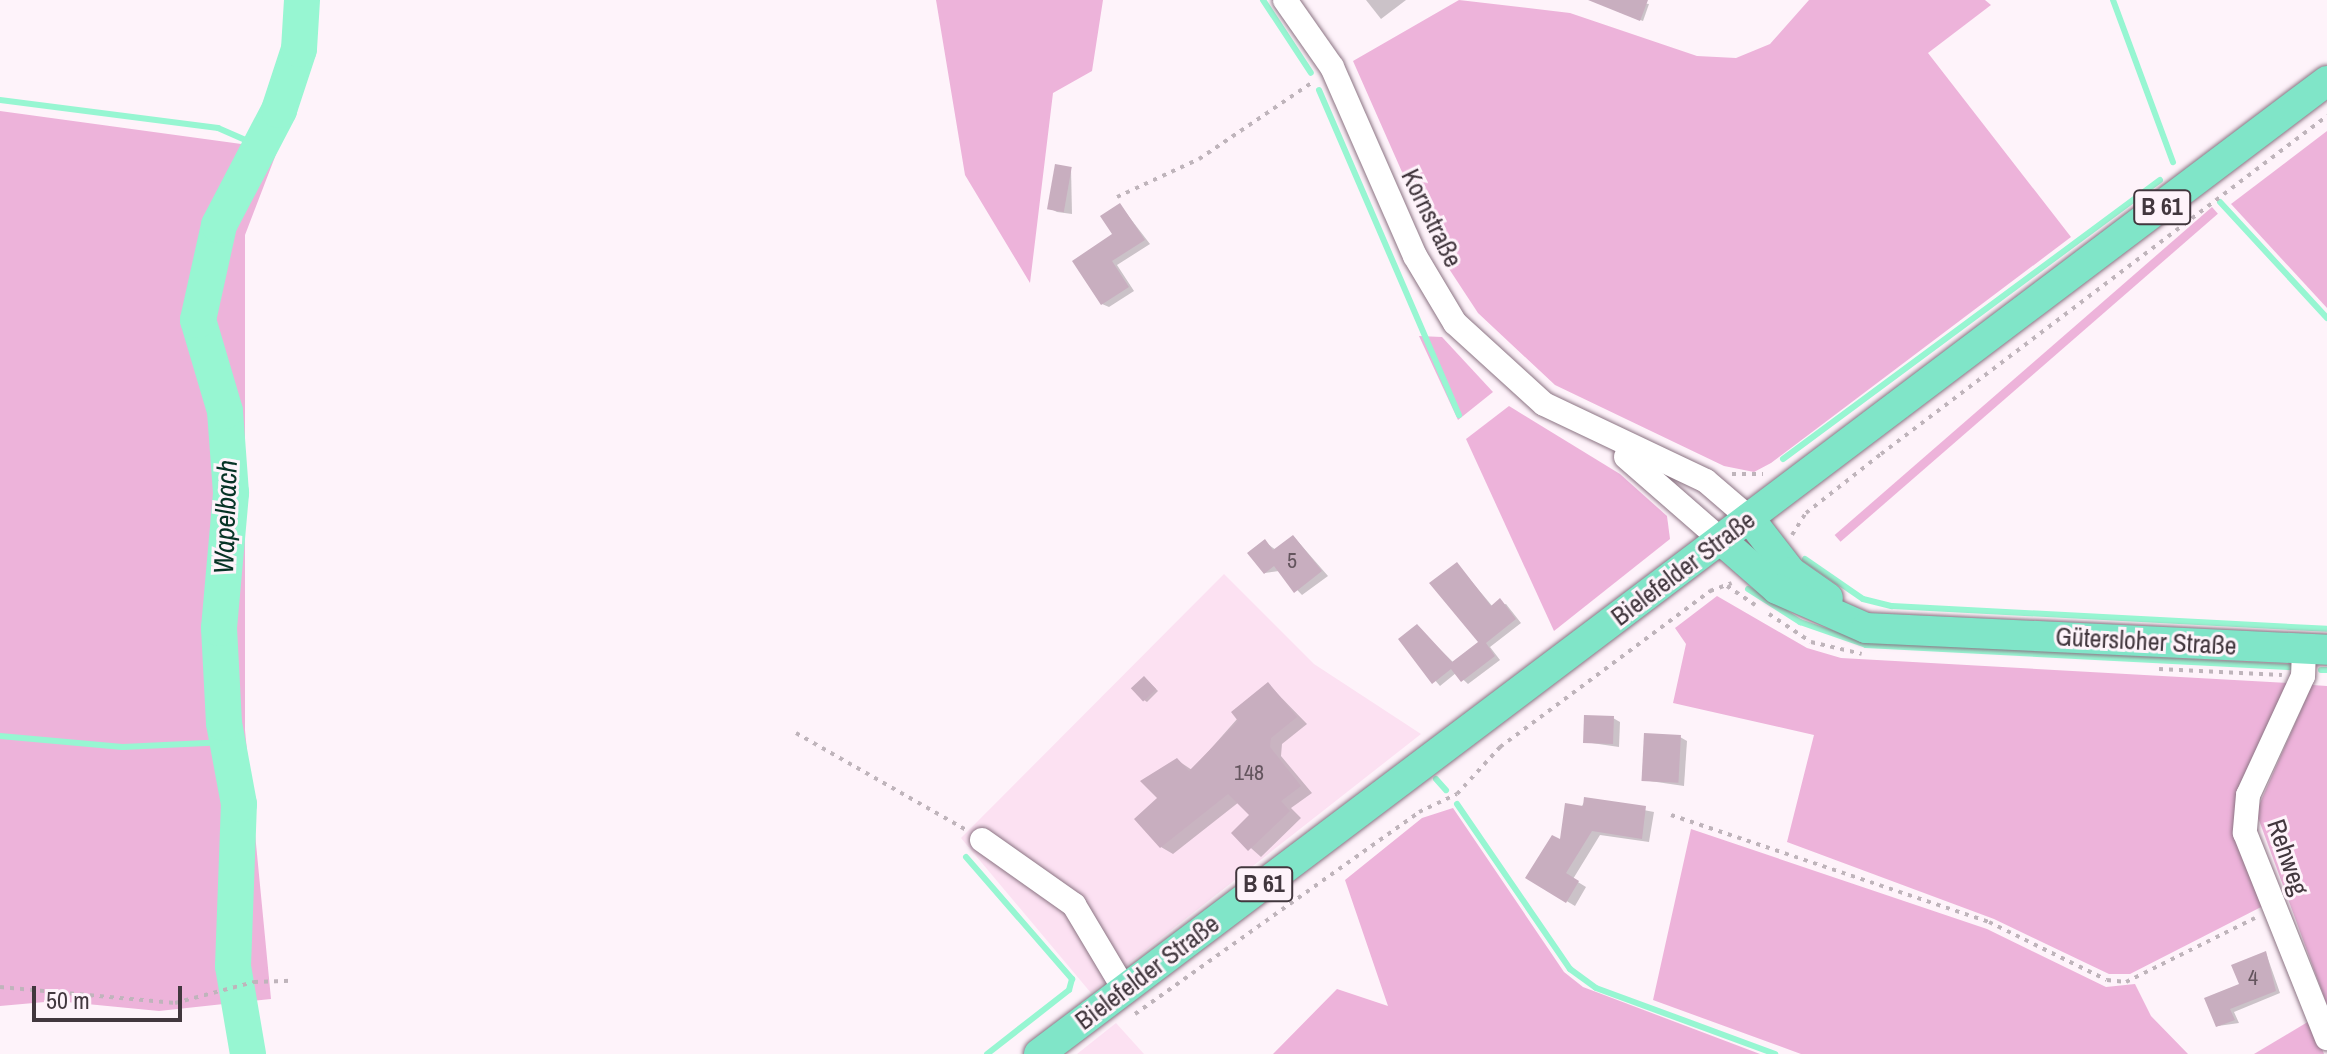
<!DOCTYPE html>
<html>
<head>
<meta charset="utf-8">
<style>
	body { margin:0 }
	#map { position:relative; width:2327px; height:1054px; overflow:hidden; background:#fef3fa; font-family:"Archivo Narrow",sans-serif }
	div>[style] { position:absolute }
	.built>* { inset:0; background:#fce1f2 }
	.green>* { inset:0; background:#edb3da; transform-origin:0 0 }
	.shadow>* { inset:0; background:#0003 }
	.stream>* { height:6px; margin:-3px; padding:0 3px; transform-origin:3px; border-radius:3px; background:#97f6d2 }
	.river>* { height:36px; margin:-18px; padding:0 18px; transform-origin:18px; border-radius:18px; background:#97f6d2 }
	.building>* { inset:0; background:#c8aebf; transform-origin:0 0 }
	.path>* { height:4px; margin-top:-2px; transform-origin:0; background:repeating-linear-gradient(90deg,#bfb4bb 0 4px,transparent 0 10px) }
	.roads { filter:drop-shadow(0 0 2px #8b7483) drop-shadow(0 0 2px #8b7483) }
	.minor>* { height:24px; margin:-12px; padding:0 12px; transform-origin:12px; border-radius:12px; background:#fff }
	.major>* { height:30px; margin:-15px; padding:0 15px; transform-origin:15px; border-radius:15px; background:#80e5c8 }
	span { translate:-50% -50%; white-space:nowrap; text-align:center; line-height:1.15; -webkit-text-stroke:6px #fef3fa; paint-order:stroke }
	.number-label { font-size:22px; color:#64555e }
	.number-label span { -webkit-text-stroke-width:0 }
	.shield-label span { padding:2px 6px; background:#fef3fa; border:2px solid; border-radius:6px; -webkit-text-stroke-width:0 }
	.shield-label { font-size:24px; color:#42373e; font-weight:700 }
	.street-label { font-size:26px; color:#42373e }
	.water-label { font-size:28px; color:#063325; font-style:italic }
	.scale { position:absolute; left:32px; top:986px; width:150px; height:36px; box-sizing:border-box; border:4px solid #42373e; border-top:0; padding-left:10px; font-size:24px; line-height:28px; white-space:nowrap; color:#42373e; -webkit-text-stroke:6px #fef3fa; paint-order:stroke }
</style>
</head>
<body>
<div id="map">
	<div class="built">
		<i style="clip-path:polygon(1224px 574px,1314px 664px,1421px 734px,1091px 993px,961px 838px)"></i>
		<i style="clip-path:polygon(1116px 1023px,1144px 1054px,1077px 1054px)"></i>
	</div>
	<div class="green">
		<i style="clip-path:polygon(936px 0,1103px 0,1092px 71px,1053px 93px,1030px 283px,965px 175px)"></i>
		<i style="clip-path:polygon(1459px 0,1570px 13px,1697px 56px,1736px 58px,1770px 44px,1809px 0,1985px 0,1991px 5px,1928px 53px,2071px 237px,1771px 463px,1754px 472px,1724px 466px,1555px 385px,1478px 313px,1436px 249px,1353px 61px)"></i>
		<i style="clip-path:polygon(0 111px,278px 149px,245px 235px,245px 730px,271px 999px,159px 1011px,56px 1001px,0 1006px)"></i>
		<i style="clip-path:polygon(2327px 131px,2327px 308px,2231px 204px)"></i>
		<i style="left:2212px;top:207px;width:9px;height:500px;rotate:49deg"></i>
		<i style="clip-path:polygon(1419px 336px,1442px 337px,1493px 392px,1458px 420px)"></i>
		<i style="clip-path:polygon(1509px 406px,1620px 474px,1667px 516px,1670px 539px,1554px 631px,1466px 439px)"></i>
		<i style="clip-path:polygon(1717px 596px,1807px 648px,1841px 658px,2290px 683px,2241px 792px,2265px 905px,2130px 974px,2109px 974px,1994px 919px,1787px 842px,1814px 735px,1673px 703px,1686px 644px,1675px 628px)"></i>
		<i style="clip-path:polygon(2312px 685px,2327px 686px,2327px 1005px,2256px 812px)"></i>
		<i style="clip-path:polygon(1453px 808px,1564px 972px,1583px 987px,1760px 1054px,1273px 1054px,1337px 989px,1388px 1006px,1345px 880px,1422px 818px)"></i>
		<i style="clip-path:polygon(1691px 829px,1987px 929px,2106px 987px,2135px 984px,2151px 1016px,2188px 1054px,1801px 1054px,1653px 1000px)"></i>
		<i style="clip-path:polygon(2311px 1020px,2324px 1054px,2254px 1054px)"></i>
	</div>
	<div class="shadow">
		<i style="clip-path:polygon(1366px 0,1406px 0,1381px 19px)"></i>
		<i style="clip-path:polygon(1621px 0,1649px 4px,1643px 21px,1619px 12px)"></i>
		<i style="clip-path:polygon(1071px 168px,1072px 214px,1057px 212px,1051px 209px)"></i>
		<i style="clip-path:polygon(1120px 205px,1150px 244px,1117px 265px,1134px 291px,1109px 307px,1102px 304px)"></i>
		<i style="clip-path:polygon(1294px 537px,1328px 576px,1302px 595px,1279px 571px,1265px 573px,1265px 542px,1276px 550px)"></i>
		<i style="clip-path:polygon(1457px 564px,1493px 607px,1506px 604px,1521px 623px,1490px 647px,1500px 660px,1468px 684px,1456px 673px,1440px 686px,1402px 642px,1417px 627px,1454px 663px,1481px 642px)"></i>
		<i style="clip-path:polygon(1147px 680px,1158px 691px,1147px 702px,1144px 700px)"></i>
		<i style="clip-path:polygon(1268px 684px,1307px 724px,1282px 744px,1281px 756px,1312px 793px,1291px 808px,1301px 818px,1261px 857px,1234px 833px,1252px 815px,1239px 802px,1173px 854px,1161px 847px,1160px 798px,1177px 760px,1192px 770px)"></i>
		<i style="clip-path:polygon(1613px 718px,1620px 722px,1619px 747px,1585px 742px)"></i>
		<i style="clip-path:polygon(1680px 737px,1687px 741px,1684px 786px,1643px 780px)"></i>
		<i style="clip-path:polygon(1586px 799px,1654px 812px,1649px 842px,1600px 835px,1573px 879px,1586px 887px,1575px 906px,1528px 878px,1561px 842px)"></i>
		<i style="clip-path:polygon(2266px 953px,2280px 993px,2234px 1012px,2239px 1023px,2218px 1026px)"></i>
	</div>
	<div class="stream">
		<i style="left:1263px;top:0;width:87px;rotate:56.7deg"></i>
		<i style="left:2113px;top:0;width:173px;rotate:69.7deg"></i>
		<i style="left:1319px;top:90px;width:354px;rotate:66.7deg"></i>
		<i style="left:0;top:100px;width:220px;rotate:7.3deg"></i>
		<i style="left:218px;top:128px;width:43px;rotate:23.6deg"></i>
		<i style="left:2220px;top:202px;width:158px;rotate:47.3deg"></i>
		<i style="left:1783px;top:459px;width:469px;rotate:-36.5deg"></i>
		<i style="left:1805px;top:559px;width:70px;rotate:34.6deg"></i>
		<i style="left:1863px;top:599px;width:30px;rotate:14deg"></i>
		<i style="left:1892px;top:606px;width:436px;rotate:3deg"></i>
		<i style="left:1748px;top:589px;width:62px;rotate:32.4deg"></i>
		<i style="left:1800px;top:622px;width:70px;rotate:19.2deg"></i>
		<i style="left:1866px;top:645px;width:427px;rotate:3deg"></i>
		<i style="left:2321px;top:670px;width:6px"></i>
		<i style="left:0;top:736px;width:123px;rotate:5.1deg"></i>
		<i style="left:123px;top:747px;width:104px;rotate:-2.8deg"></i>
		<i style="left:1436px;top:779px;width:15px;rotate:48deg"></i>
		<i style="left:1457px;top:804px;width:200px;rotate:55.6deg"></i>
		<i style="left:1570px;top:969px;width:32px;rotate:36deg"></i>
		<i style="left:1596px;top:988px;width:191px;rotate:20.2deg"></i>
		<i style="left:966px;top:857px;width:162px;rotate:49deg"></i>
		<i style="left:1072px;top:979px;width:11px;rotate:105deg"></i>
		<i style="left:1069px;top:990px;width:104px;rotate:142deg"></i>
	</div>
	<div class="river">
		<i style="left:248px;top:1054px;width:89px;rotate:-99.7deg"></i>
		<i style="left:233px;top:966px;width:162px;rotate:-87.9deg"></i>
		<i style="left:239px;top:804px;width:82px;rotate:-100.5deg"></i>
		<i style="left:224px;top:723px;width:95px;rotate:-93deg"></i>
		<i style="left:219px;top:628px;width:136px;rotate:-84.9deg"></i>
		<i style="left:231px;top:493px;width:82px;rotate:-94.2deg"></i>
		<i style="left:225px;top:411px;width:95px;rotate:-106.5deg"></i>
		<i style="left:198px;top:320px;width:97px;rotate:-77.5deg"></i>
		<i style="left:219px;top:225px;width:130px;rotate:-62.4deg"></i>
		<i style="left:279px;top:110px;width:64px;rotate:-71.8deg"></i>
		<i style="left:299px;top:49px;width:49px;rotate:-86.5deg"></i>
	</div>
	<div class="building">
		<i style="clip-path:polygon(1588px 0,1648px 0,1640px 21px)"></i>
		<i style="left:1055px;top:164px;width:17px;height:46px;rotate:10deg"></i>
		<i style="clip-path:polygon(1120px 203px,1145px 240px,1112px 261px,1129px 287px,1101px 305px,1072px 261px,1112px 234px,1100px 216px)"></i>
		<i style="clip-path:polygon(1293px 535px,1322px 571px,1294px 593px,1274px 566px,1264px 574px,1247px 553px,1265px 539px,1273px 550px)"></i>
		<i style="clip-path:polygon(1457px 562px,1491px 606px,1500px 598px,1516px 619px,1486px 643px,1495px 656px,1461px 682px,1451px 669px,1432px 684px,1398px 639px,1417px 624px,1452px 662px,1478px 642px,1429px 583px)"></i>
		<i style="left:1144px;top:676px;width:18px;height:18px;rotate:47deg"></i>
		<i style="clip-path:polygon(1268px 682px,1297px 717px,1271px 738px,1270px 747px,1301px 786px,1281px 801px,1290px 811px,1248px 851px,1231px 833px,1249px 815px,1228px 794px,1160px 848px,1134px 819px,1157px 798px,1140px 781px,1177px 758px,1189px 771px,1238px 721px,1231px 712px)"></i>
		<i style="left:1584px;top:715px;width:30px;height:28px;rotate:2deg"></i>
		<i style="left:1644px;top:733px;width:37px;height:48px;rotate:3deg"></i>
		<i style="clip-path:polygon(1584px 797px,1646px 806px,1642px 839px,1592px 831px,1566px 873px,1579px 881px,1566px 903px,1525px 878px,1552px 835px,1560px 839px,1565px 803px,1583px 806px)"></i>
		<i style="clip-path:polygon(2266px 951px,2276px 991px,2230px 1009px,2235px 1020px,2216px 1027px,2204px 998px,2239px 984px,2231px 965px)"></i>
	</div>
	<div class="path">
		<i style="left:1117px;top:197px;width:90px;rotate:-24.9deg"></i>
		<i style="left:1199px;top:159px;width:139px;rotate:-34.1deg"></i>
		<i style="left:1732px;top:474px;width:31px"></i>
		<i style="left:1792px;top:535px;width:26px;rotate:-58deg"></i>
		<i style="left:1806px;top:513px;width:95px;rotate:-38.2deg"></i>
		<i style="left:1881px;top:454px;width:560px;rotate:-37.16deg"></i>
		<i style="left:1727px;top:586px;width:34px;rotate:34deg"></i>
		<i style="left:1769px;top:614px;width:50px;rotate:33.7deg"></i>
		<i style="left:1811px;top:642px;width:52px;rotate:13.2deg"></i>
		<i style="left:2159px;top:669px;width:123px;rotate:2.8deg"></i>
		<i style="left:796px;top:733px;width:196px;rotate:29.7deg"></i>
		<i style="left:1671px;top:815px;width:336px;rotate:18.6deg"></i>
		<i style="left:1989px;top:922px;width:131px;rotate:26.2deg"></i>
		<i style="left:2107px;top:980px;width:19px;rotate:6deg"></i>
		<i style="left:2126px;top:982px;width:144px;rotate:-26.4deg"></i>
		<i style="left:0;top:987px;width:176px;rotate:5.2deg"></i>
		<i style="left:175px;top:1003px;width:82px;rotate:-14.9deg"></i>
		<i style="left:254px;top:982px;width:38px;rotate:-2deg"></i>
		<i style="left:1135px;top:1014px;width:349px;rotate:-35.4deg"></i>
		<i style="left:1419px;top:812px;width:42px;rotate:-25.3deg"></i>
		<i style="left:1457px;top:794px;width:64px;rotate:-47.5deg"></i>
		<i style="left:1500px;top:747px;width:262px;rotate:-36.6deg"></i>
		<i style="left:1710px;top:591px;width:23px;rotate:-20deg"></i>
	</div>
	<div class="roads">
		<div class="minor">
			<i style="left:1285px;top:0;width:82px;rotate:55deg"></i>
			<i style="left:1332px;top:67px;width:206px;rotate:66.3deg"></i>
			<i style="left:1415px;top:256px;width:78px;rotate:59.2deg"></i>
			<i style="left:1455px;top:323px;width:120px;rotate:42.3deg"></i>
			<i style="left:1544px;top:404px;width:179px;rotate:25.4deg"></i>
			<i style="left:1706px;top:481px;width:57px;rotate:40.7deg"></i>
			<i style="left:1626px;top:457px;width:126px;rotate:41.1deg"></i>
			<i style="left:2304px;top:649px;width:27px;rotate:92deg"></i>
			<i style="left:2303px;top:676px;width:131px;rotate:114.8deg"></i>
			<i style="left:2248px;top:795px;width:38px;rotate:95deg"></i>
			<i style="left:2245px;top:833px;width:221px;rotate:68.2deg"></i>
			<i style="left:982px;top:840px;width:113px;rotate:35.2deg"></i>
			<i style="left:1074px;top:905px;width:98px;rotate:59.2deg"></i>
		</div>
		<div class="major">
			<i style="left:1749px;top:518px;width:68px;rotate:52.1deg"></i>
			<i style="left:1791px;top:572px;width:45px;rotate:35.1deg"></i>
			<i style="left:1721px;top:540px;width:74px;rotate:41.2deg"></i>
			<i style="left:1777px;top:589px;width:97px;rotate:23.7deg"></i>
			<i style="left:1866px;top:628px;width:462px;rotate:2.7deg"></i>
			<i style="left:1039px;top:1054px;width:1614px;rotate:-37.07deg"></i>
		</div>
	</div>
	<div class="number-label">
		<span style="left:1292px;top:561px">5</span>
		<span style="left:1249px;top:773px">148</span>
		<span style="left:2253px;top:978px">4</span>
	</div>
	<div class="shield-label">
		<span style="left:2162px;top:207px">B 61</span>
		<span style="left:1264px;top:884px">B 61</span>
	</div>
	<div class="street-label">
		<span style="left:1432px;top:218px;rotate:64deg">Kornstraße</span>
		<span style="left:1683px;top:568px;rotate:-37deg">Bielefelder Straße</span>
		<span style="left:2146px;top:641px;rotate:3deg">Gütersloher Straße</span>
		<span style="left:2288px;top:857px;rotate:71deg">Rehweg</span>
		<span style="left:1147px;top:972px;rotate:-37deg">Bielefelder Straße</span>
	</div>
	<div class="water-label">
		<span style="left:225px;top:517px;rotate:-88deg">Wapelbach</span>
	</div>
	<div class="scale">50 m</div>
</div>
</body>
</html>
